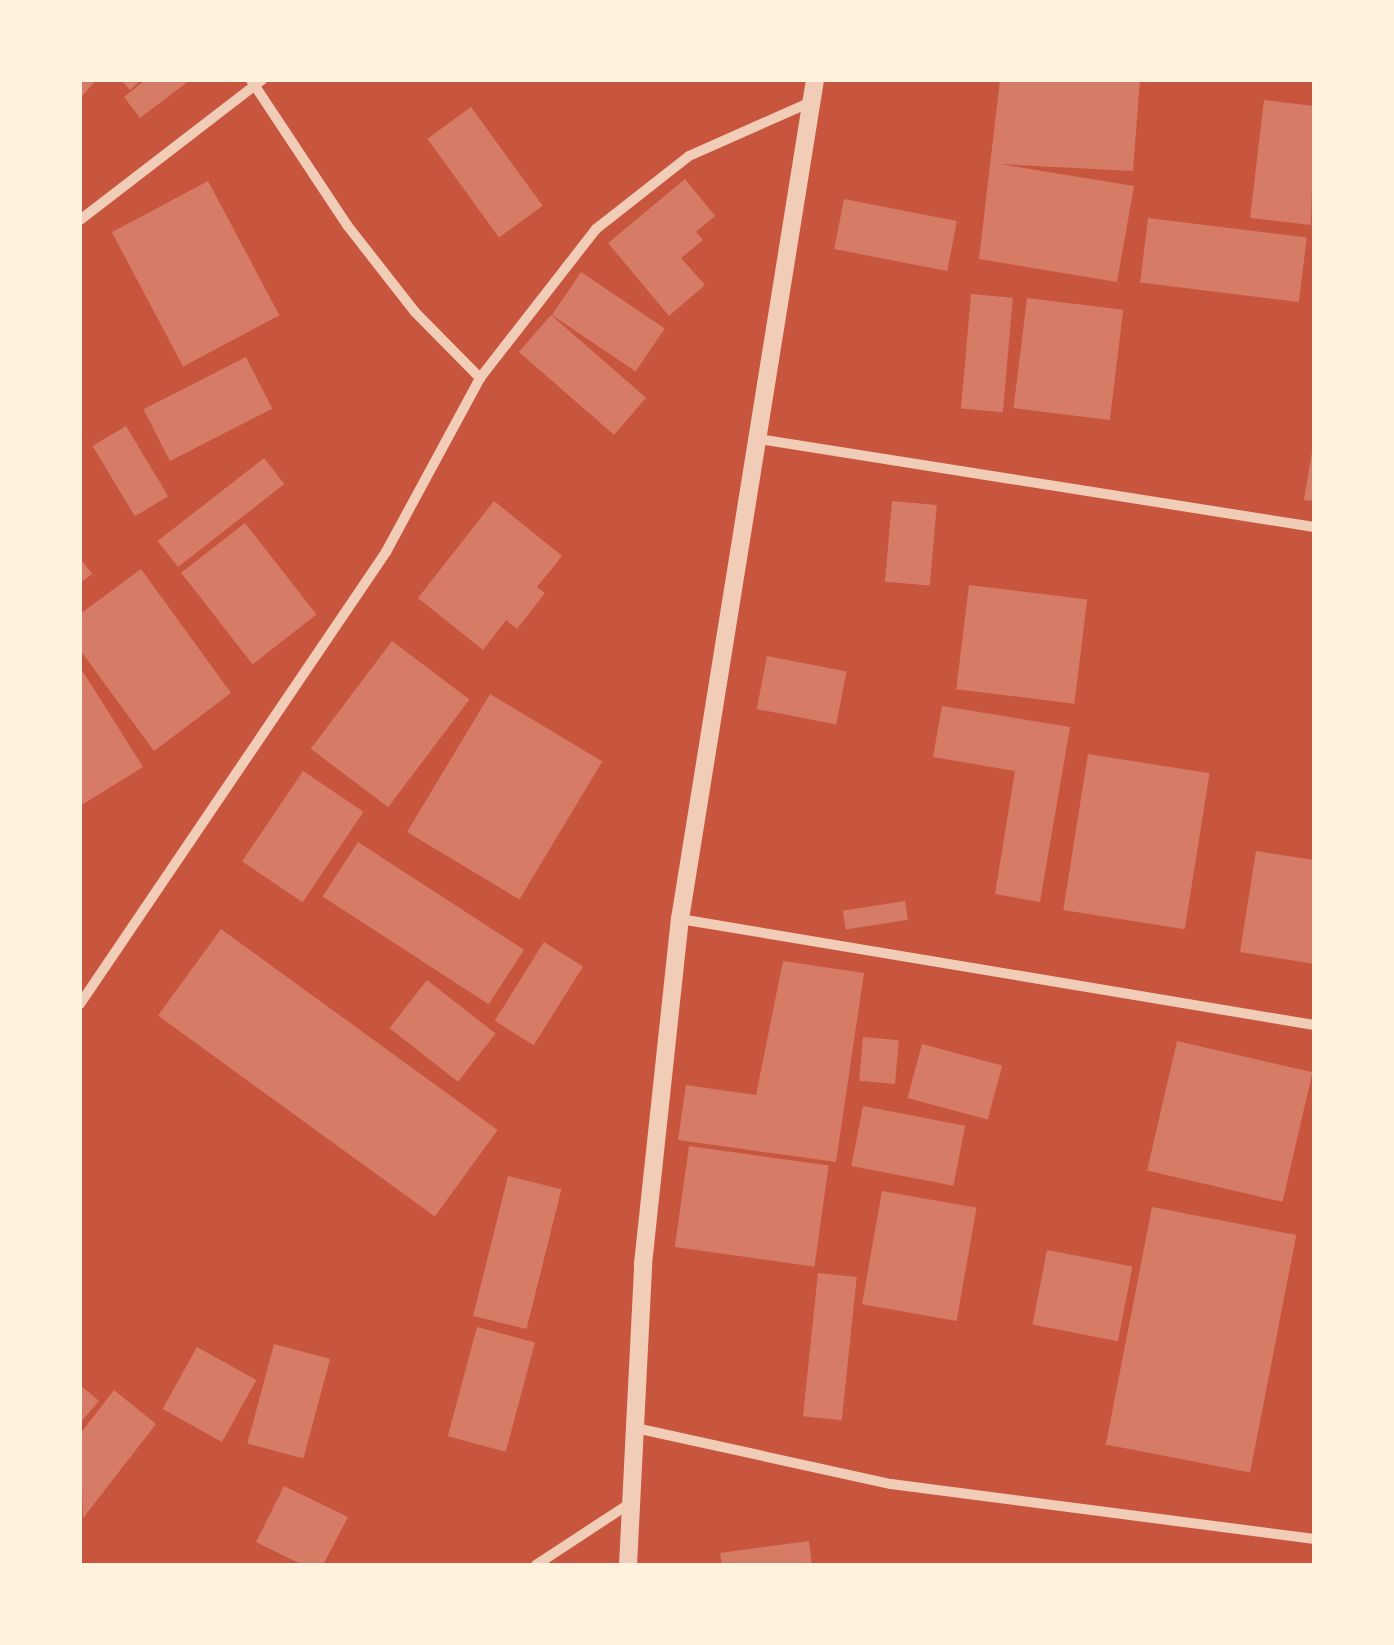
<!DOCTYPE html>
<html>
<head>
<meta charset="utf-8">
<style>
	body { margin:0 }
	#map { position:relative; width:1394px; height:1645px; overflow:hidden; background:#c8553d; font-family:Overpass,sans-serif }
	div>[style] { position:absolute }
	.building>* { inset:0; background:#d67c66; transform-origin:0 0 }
	.minor>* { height:10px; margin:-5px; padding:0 5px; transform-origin:5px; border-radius:5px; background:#f1ccb7 }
	.tertiary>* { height:18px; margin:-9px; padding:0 9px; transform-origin:9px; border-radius:9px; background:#f1ccb7 }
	span { translate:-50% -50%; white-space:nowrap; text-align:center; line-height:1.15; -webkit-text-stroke:9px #fff3e0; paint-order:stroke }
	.frame { position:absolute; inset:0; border:82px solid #fff3e0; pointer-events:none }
</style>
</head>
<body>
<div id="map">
	<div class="building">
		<i style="clip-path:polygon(80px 80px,96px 80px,80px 99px)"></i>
		<i style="clip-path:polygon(121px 80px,141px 80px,130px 90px)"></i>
		<i style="clip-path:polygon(145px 80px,190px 80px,140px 118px,124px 97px)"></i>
		<i style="clip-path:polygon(1000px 80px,1140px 80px,1133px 171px,999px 164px,1134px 186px,1117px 282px,979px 259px)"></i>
		<i style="clip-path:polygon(1264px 100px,1314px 106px,1311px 225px,1250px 218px)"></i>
		<i style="left:471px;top:107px;width:122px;height:54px;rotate:54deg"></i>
		<i style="clip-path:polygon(685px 179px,715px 216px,696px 232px,703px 240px,681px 258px,705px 285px,669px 316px,608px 243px)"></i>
		<i style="left:208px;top:181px;width:152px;height:109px;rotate:62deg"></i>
		<i style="left:844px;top:199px;width:115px;height:51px;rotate:11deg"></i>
		<i style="left:1148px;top:218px;width:160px;height:65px;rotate:7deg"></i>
		<i style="left:581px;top:272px;width:101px;height:52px;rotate:34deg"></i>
		<i style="left:971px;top:294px;width:42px;height:115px;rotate:5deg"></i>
		<i style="left:1027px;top:298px;width:97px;height:111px;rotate:7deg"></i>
		<i style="left:551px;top:315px;width:126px;height:49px;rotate:41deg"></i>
		<i style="left:246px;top:357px;width:58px;height:115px;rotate:63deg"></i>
		<i style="left:126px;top:426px;width:82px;height:39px;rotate:59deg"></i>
		<i style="clip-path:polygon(1312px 452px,1314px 452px,1314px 501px,1304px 500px)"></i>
		<i style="left:264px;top:458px;width:33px;height:135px;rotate:52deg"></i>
		<i style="clip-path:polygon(494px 501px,562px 556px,537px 587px,545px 593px,517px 629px,506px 620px,483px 650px,418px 598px)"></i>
		<i style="left:892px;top:501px;width:45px;height:81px;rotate:5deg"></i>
		<i style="left:245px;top:523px;width:116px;height:81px;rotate:52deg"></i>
		<i style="clip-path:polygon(80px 558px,92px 574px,80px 583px)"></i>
		<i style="clip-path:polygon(141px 569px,231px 693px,154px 751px,80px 650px,80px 614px)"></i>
		<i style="left:969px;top:585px;width:119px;height:105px;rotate:7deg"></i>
		<i style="left:392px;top:641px;width:97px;height:135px;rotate:37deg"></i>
		<i style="left:767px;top:656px;width:81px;height:54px;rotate:11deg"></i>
		<i style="clip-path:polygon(80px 667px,143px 767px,80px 806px)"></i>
		<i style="left:490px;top:694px;width:131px;height:161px;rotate:31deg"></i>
		<i style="clip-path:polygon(942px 706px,1070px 727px,1040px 902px,995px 894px,1015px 771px,933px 757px)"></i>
		<i style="left:1088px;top:754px;width:123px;height:158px;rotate:9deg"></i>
		<i style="left:303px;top:771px;width:73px;height:109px;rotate:34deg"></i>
		<i style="left:358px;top:842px;width:198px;height:65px;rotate:33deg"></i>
		<i style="clip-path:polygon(1256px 851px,1314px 860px,1314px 964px,1240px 952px)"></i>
		<i style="left:905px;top:901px;width:19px;height:63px;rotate:81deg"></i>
		<i style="left:221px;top:929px;width:342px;height:107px;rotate:36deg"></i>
		<i style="left:544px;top:942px;width:46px;height:93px;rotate:32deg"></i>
		<i style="clip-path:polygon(783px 961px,864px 973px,836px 1162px,678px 1140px,686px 1085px,756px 1095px)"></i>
		<i style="left:427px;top:980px;width:87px;height:61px;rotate:38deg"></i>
		<i style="left:863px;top:1037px;width:36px;height:44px;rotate:5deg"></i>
		<i style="left:1177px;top:1041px;width:139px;height:133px;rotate:13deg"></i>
		<i style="left:922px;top:1044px;width:83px;height:56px;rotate:15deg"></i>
		<i style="left:863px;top:1106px;width:104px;height:61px;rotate:11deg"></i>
		<i style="left:689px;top:1146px;width:141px;height:102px;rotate:8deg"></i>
		<i style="left:508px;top:1176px;width:55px;height:144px;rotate:14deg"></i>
		<i style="left:882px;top:1191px;width:96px;height:115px;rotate:10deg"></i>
		<i style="left:1152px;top:1207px;width:147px;height:242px;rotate:11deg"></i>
		<i style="left:1047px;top:1250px;width:87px;height:76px;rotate:11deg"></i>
		<i style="left:818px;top:1273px;width:39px;height:144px;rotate:6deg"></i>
		<i style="left:477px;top:1327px;width:60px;height:113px;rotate:15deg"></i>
		<i style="left:274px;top:1344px;width:58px;height:103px;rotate:15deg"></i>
		<i style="left:197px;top:1347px;width:68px;height:71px;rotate:29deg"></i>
		<i style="clip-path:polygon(80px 1385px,99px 1401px,80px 1423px)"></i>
		<i style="clip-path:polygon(114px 1390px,156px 1424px,83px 1518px,80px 1434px)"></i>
		<i style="clip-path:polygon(284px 1486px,348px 1517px,323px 1565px,303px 1565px,256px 1542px)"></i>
		<i style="clip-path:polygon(809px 1541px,812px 1565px,722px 1565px,720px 1553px)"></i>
	</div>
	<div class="minor">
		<i style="left:251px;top:80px;width:174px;rotate:56.5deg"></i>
		<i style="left:347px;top:225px;width:110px;rotate:52deg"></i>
		<i style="left:415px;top:312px;width:93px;rotate:45.4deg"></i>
		<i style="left:80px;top:220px;width:230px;rotate:-37.6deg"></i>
		<i style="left:759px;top:439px;width:562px;rotate:9.01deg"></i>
		<i style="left:680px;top:919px;width:643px;rotate:9.49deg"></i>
		<i style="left:80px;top:1004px;width:546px;rotate:-55.9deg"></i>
		<i style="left:386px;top:552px;width:198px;rotate:-61.6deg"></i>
		<i style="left:480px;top:378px;width:189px;rotate:-52.1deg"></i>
		<i style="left:596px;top:229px;width:118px;rotate:-38.1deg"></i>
		<i style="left:689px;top:156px;width:133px;rotate:-23.9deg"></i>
		<i style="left:631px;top:1427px;width:266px;rotate:12.4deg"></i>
		<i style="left:891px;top:1484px;width:427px;rotate:7.4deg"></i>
		<i style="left:536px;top:1565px;width:111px;rotate:-33.3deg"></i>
	</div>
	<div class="tertiary">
		<i style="left:628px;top:1565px;width:301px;rotate:-87.1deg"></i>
		<i style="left:643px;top:1264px;width:347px;rotate:-83.9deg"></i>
		<i style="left:680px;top:919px;width:850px;rotate:-80.86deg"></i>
	</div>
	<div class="frame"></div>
</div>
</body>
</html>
